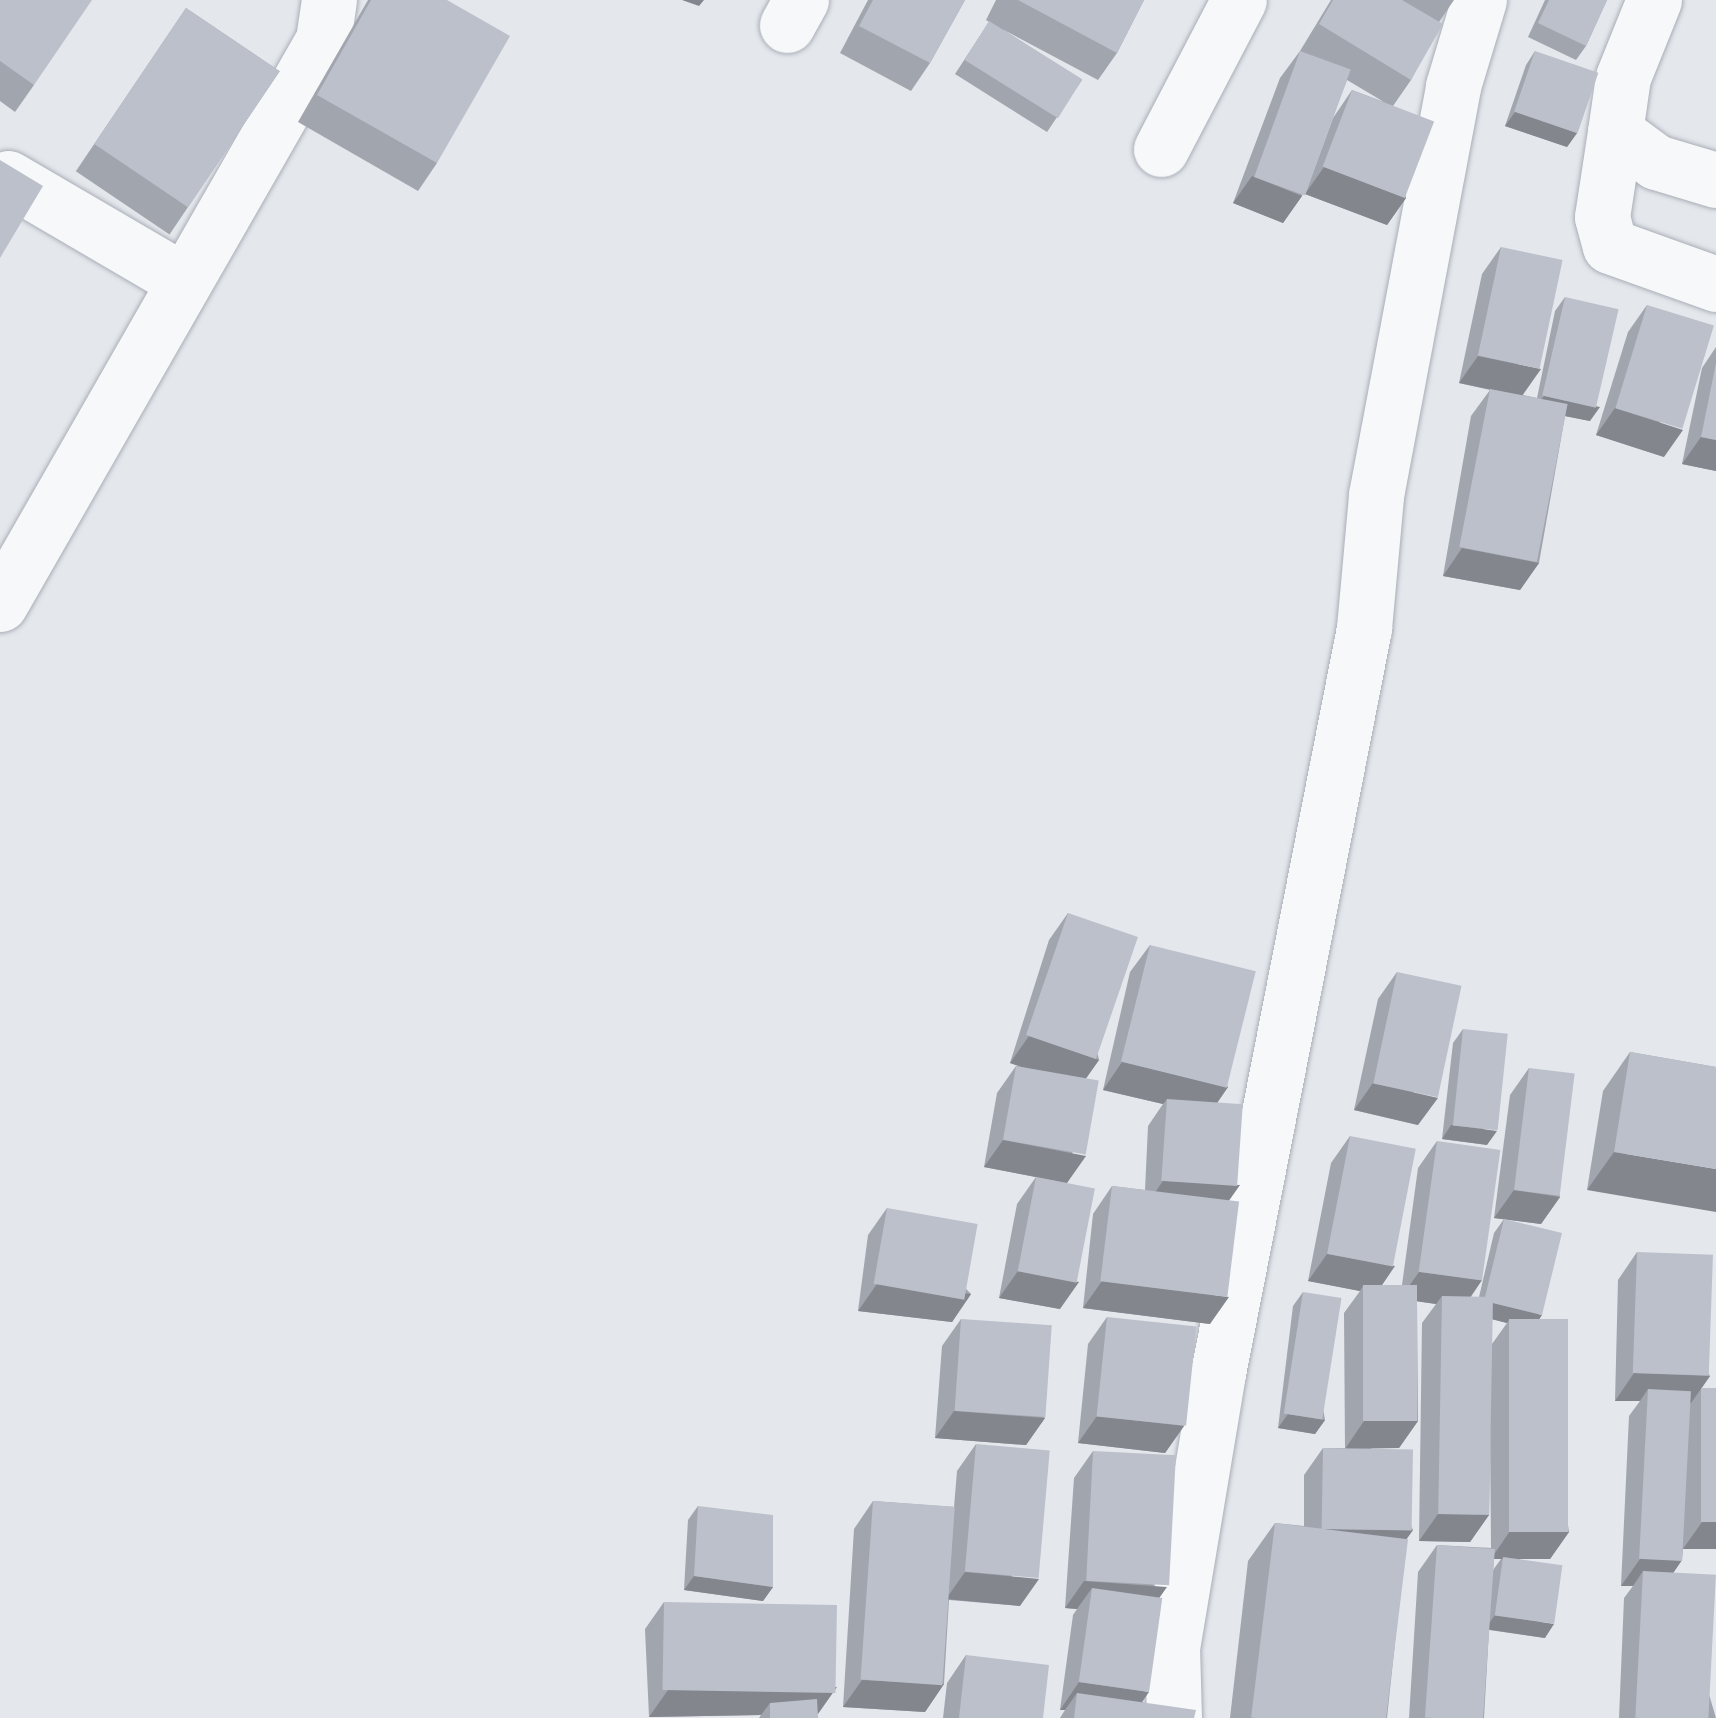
<!DOCTYPE html>
<html>
<head>
<meta charset="utf-8">
<style>
	body { margin:0 }
	#map { position:relative; width:1716px; height:1718px; overflow:hidden; background:#e4e7ec; font-family:"Exo 2",sans-serif }
	div>[style] { position:absolute }
	.roads { filter:drop-shadow(0 0 2px #a9aeb7) drop-shadow(0 0 2px #a9aeb7) }
	.street>* { height:55px; margin:-27.5px; padding:0 27.5px; transform-origin:27.5px; border-radius:27.5px; background:#f7f8fa }
	.wall>* { inset:0; background:#a1a5ae; transform-origin:0 0 }
	.shaded-wall>* { inset:0; background:#83868d }
	.building>* { inset:0; background:#bbc0ca; transform-origin:0 0 }
	span { translate:-50% -50%; white-space:nowrap; text-align:center; line-height:1.15; -webkit-text-stroke:10px #f4f6f9; paint-order:stroke }
</style>
</head>
<body>
<div id="map">
	<div class="roads">
		<div class="street">
			<i style="left:1654px;top:0;width:83px;rotate:111.9deg"></i>
			<i style="left:1623px;top:77px;width:56px;rotate:98.3deg"></i>
			<i style="left:1615px;top:132px;width:51px;rotate:36.2deg"></i>
			<i style="left:1656px;top:162px;width:63px;rotate:16.7deg"></i>
			<i style="left:787px;top:25px;width:29px;rotate:-61deg"></i>
			<i style="left:1615px;top:132px;width:86px;rotate:98.7deg"></i>
			<i style="left:1602px;top:217px;width:30px;rotate:75deg"></i>
			<i style="left:1610px;top:246px;width:113px;rotate:19.7deg"></i>
			<i style="left:1161px;top:149px;width:168px;rotate:-62.4deg"></i>
			<i style="left:8px;top:178px;width:204px;rotate:30.3deg"></i>
			<i style="left:0;top:604px;width:650px;rotate:-60.2deg"></i>
			<i style="left:323px;top:40px;width:40px;rotate:-81.5deg"></i>
			<i style="left:1174px;top:1718px;width:70px;rotate:-91.6deg"></i>
			<i style="left:1172px;top:1648px;width:279px;rotate:-80.5deg"></i>
			<i style="left:1218px;top:1373px;width:759px;rotate:-78.91deg"></i>
			<i style="left:1364px;top:628px;width:134px;rotate:-84.8deg"></i>
			<i style="left:1376px;top:495px;width:416px;rotate:-79.3deg"></i>
			<i style="left:1453px;top:86px;width:90px;rotate:-73.2deg"></i>
		</div>
	</div>
	<div class="wall">
		<i style="clip-path:polygon(0 0,34px 85px,15px 112px,0 101px)"></i>
		<i style="clip-path:polygon(368px 0,447px 0,437px 163px,418px 191px,298px 122px)"></i>
		<i style="clip-path:polygon(868px 0,965px 0,930px 63px,911px 91px,840px 53px)"></i>
		<i style="clip-path:polygon(996px 0,1144px 0,1117px 53px,1098px 80px,1002px 29px,1082px 80px,1047px 132px,955px 74px,989px 22px,986px 20px)"></i>
		<i style="clip-path:polygon(1331px 0,1454px 0,1439px 22px,1411px 80px,1393px 106px,1406px 198px,1387px 225px,1305px 194px,1333px 118px,1352px 90px,1384px 102px,1347px 80px,1302px 196px,1283px 223px,1233px 203px,1280px 78px,1300px 51px)"></i>
		<i style="clip-path:polygon(1545px 0,1607px 0,1586px 46px,1576px 60px,1528px 37px)"></i>
		<i style="left:186px;top:8px;width:113px;height:197px;rotate:34deg"></i>
		<i style="clip-path:polygon(1535px 51px,1577px 133px,1567px 147px,1505px 126px,1526px 65px)"></i>
		<i style="clip-path:polygon(1501px 247px,1523px 395px,1537px 398px,1555px 311px,1565px 297px,1590px 421px,1565px 416px,1539px 563px,1520px 590px,1443px 576px,1471px 416px,1490px 390px,1459px 383px,1482px 274px)"></i>
		<i style="clip-path:polygon(1647px 305px,1664px 457px,1596px 435px,1628px 332px)"></i>
		<i style="clip-path:polygon(1716px 347px,1716px 471px,1682px 464px,1702px 368px)"></i>
		<i style="clip-path:polygon(1068px 913px,1099px 1060px,1086px 1078px,1067px 1183px,1060px 1309px,999px 1298px,1017px 1204px,1036px 1177px,984px 1167px,997px 1093px,1016px 1066px,1019px 1066px,1010px 1063px,1049px 940px)"></i>
		<i style="clip-path:polygon(1150px 945px,1228px 1087px,1218px 1102px,1229px 1200px,1210px 1324px,1083px 1308px,1093px 1214px,1112px 1186px,1145px 1190px,1148px 1126px,1163px 1104px,1103px 1090px,1130px 972px)"></i>
		<i style="clip-path:polygon(1397px 972px,1418px 1125px,1354px 1110px,1378px 999px)"></i>
		<i style="clip-path:polygon(1463px 1029px,1487px 1145px,1442px 1139px,1453px 1043px)"></i>
		<i style="clip-path:polygon(1630px 1052px,1716px 1067px,1587px 1190px,1603px 1091px)"></i>
		<i style="clip-path:polygon(1529px 1068px,1560px 1197px,1541px 1224px,1494px 1218px,1510px 1095px)"></i>
		<i style="clip-path:polygon(evenodd,1350px 1136px,1382px 1285px,1402px 1285px,1418px 1168px,1437px 1141px,1482px 1280px,1471px 1297px,1479px 1297px,1494px 1233px,1504px 1219px,1539px 1319px,1569px 1532px,1550px 1559px,1520px 1559px,1545px 1638px,1489px 1630px,1484px 1718px,1409px 1718px,1418px 1572px,1437px 1545px,1491px 1548px,1490px 1423px,1489px 1515px,1470px 1542px,1419px 1541px,1422px 1323px,1436px 1304px,1417px 1301px,1418px 1421px,1399px 1448px,1371px 1448px,1413px 1530px,1406px 1539px,1387px 1718px,1230px 1718px,1248px 1561px,1275px 1523px,1304px 1526px,1304px 1475px,1323px 1448px,1345px 1448px,1344px 1313px,1360px 1291px,1308px 1281px,1331px 1163px,1350px 1136px,1492px 1319px,1507px 1323px,1492px 1344px,1492px 1319px,1350px 1136px,1494px 1559px,1501px 1559px,1493px 1570px,1494px 1559px)"></i>
		<i style="clip-path:polygon(887px 1208px,971px 1294px,952px 1322px,858px 1311px,868px 1235px)"></i>
		<i style="clip-path:polygon(1637px 1252px,1710px 1376px,1690px 1405px,1701px 1388px,1716px 1388px,1716px 1549px,1683px 1549px,1682px 1560px,1673px 1573px,1716px 1718px,1619px 1718px,1624px 1598px,1633px 1586px,1621px 1586px,1629px 1416px,1640px 1401px,1615px 1401px,1618px 1280px)"></i>
		<i style="clip-path:polygon(1303px 1292px,1325px 1420px,1315px 1434px,1278px 1428px,1293px 1306px)"></i>
		<i style="clip-path:polygon(1107px 1317px,1184px 1426px,1165px 1453px,1078px 1443px,1088px 1344px)"></i>
		<i style="clip-path:polygon(961px 1319px,1045px 1418px,1026px 1445px,935px 1438px,942px 1346px)"></i>
		<i style="clip-path:polygon(976px 1444px,1020px 1606px,949px 1600px,944px 1684px,925px 1712px,843px 1707px,854px 1529px,873px 1501px,954px 1507px,957px 1471px)"></i>
		<i style="clip-path:polygon(1093px 1451px,1159px 1597px,1142px 1702px,1194px 1718px,1060px 1718px,1065px 1710px,1060px 1710px,1073px 1615px,1077px 1609px,1065px 1608px,1074px 1478px)"></i>
		<i style="clip-path:polygon(698px 1506px,773px 1587px,763px 1601px,684px 1590px,688px 1520px)"></i>
		<i style="clip-path:polygon(664px 1602px,817px 1714px,818px 1718px,759px 1718px,761px 1715px,649px 1717px,645px 1629px)"></i>
		<i style="clip-path:polygon(966px 1655px,1043px 1718px,943px 1718px,947px 1683px)"></i>
	</div>
	<div class="shaded-wall">
		<i style="clip-path:polygon(682px 0,704px 0,699px 6px)"></i>
		<i style="clip-path:polygon(1515px 112px,1577px 133px,1567px 147px,1505px 126px)"></i>
		<i style="clip-path:polygon(1324px 167px,1406px 198px,1387px 225px,1305px 194px)"></i>
		<i style="clip-path:polygon(1252px 176px,1302px 196px,1283px 223px,1233px 203px)"></i>
		<i style="clip-path:polygon(1478px 356px,1541px 369px,1522px 396px,1459px 383px)"></i>
		<i style="clip-path:polygon(1544px 396px,1600px 407px,1590px 421px,1534px 410px)"></i>
		<i style="clip-path:polygon(1615px 408px,1683px 430px,1664px 457px,1596px 435px)"></i>
		<i style="clip-path:polygon(1701px 437px,1716px 440px,1716px 471px,1682px 464px)"></i>
		<i style="clip-path:polygon(1462px 548px,1539px 563px,1520px 590px,1443px 576px)"></i>
		<i style="clip-path:polygon(1029px 1036px,1099px 1060px,1080px 1087px,1010px 1063px)"></i>
		<i style="clip-path:polygon(1122px 1062px,1228px 1087px,1209px 1114px,1167px 1099px,1163px 1104px,1103px 1090px)"></i>
		<i style="clip-path:polygon(1373px 1083px,1438px 1098px,1418px 1125px,1354px 1110px)"></i>
		<i style="clip-path:polygon(1451px 1125px,1497px 1131px,1487px 1145px,1442px 1139px)"></i>
		<i style="clip-path:polygon(1003px 1140px,1086px 1156px,1067px 1183px,984px 1167px)"></i>
		<i style="clip-path:polygon(1614px 1152px,1716px 1169px,1716px 1212px,1587px 1190px)"></i>
		<i style="clip-path:polygon(1163px 1181px,1240px 1185px,1221px 1212px,1144px 1208px)"></i>
		<i style="clip-path:polygon(1514px 1190px,1560px 1197px,1541px 1224px,1494px 1218px)"></i>
		<i style="clip-path:polygon(1327px 1254px,1395px 1266px,1376px 1294px,1363px 1286px,1360px 1291px,1308px 1281px)"></i>
		<i style="clip-path:polygon(1018px 1271px,1079px 1282px,1060px 1309px,999px 1298px)"></i>
		<i style="clip-path:polygon(1419px 1272px,1482px 1280px,1463px 1307px,1442px 1296px,1436px 1304px,1400px 1299px)"></i>
		<i style="clip-path:polygon(1102px 1281px,1229px 1297px,1210px 1324px,1083px 1308px)"></i>
		<i style="clip-path:polygon(877px 1284px,971px 1294px,952px 1322px,858px 1311px)"></i>
		<i style="clip-path:polygon(1484px 1301px,1542px 1315px,1533px 1329px,1509px 1320px,1507px 1323px,1475px 1315px)"></i>
		<i style="clip-path:polygon(1634px 1373px,1710px 1376px,1691px 1403px,1648px 1402px,1648px 1389px,1640px 1401px,1615px 1401px)"></i>
		<i style="clip-path:polygon(954px 1411px,1045px 1418px,1026px 1445px,935px 1438px)"></i>
		<i style="clip-path:polygon(1288px 1414px,1325px 1420px,1315px 1434px,1278px 1428px)"></i>
		<i style="clip-path:polygon(1097px 1416px,1184px 1426px,1165px 1453px,1078px 1443px)"></i>
		<i style="clip-path:polygon(1364px 1421px,1418px 1421px,1399px 1448px,1345px 1449px)"></i>
		<i style="clip-path:polygon(1438px 1514px,1489px 1515px,1470px 1542px,1419px 1541px)"></i>
		<i style="clip-path:polygon(1702px 1522px,1716px 1522px,1716px 1549px,1683px 1549px)"></i>
		<i style="clip-path:polygon(1323px 1529px,1413px 1530px,1394px 1557px)"></i>
		<i style="clip-path:polygon(1510px 1531px,1569px 1532px,1550px 1559px,1491px 1559px)"></i>
		<i style="clip-path:polygon(1640px 1559px,1682px 1560px,1663px 1588px,1643px 1571px,1633px 1586px,1621px 1586px)"></i>
		<i style="clip-path:polygon(965px 1572px,1039px 1579px,1020px 1606px,946px 1599px)"></i>
		<i style="clip-path:polygon(694px 1576px,773px 1587px,763px 1601px,684px 1590px)"></i>
		<i style="clip-path:polygon(1084px 1581px,1167px 1587px,1148px 1614px,1092px 1588px,1077px 1609px,1065px 1608px)"></i>
		<i style="clip-path:polygon(1495px 1615px,1554px 1624px,1545px 1638px,1485px 1629px)"></i>
		<i style="clip-path:polygon(862px 1680px,944px 1684px,925px 1712px,843px 1707px)"></i>
		<i style="clip-path:polygon(1079px 1682px,1149px 1692px,1131px 1718px,1077px 1693px,1065px 1710px,1060px 1710px)"></i>
		<i style="clip-path:polygon(837px 1687px,818px 1714px,770px 1703px,761px 1715px,649px 1717px,668px 1690px)"></i>
	</div>
	<div class="building">
		<i style="clip-path:polygon(0 0,92px 0,34px 85px,0 61px)"></i>
		<i style="clip-path:polygon(371px 0,447px 0,510px 36px,437px 163px,317px 95px)"></i>
		<i style="clip-path:polygon(873px 0,965px 0,930px 63px,859px 26px)"></i>
		<i style="clip-path:polygon(1018px 0,1144px 0,1117px 53px)"></i>
		<i style="clip-path:polygon(1333px 0,1402px 0,1443px 24px,1411px 80px,1319px 24px)"></i>
		<i style="clip-path:polygon(1549px 0,1607px 0,1586px 46px,1538px 23px)"></i>
		<i style="left:186px;top:8px;width:113px;height:164px;rotate:34deg"></i>
		<i style="left:989px;top:21px;width:110px;height:46px;rotate:32deg"></i>
		<i style="left:1300px;top:51px;width:54px;height:134px;rotate:20deg"></i>
		<i style="left:1535px;top:51px;width:67px;height:64px;rotate:19deg"></i>
		<i style="left:1352px;top:90px;width:88px;height:82px;rotate:21deg"></i>
		<i style="clip-path:polygon(0 160px,43px 186px,0 258px)"></i>
		<i style="left:1501px;top:247px;width:63px;height:111px;rotate:12deg"></i>
		<i style="left:1565px;top:297px;width:55px;height:101px;rotate:13deg"></i>
		<i style="left:1647px;top:305px;width:70px;height:108px;rotate:17deg"></i>
		<i style="clip-path:polygon(1716px 363px,1716px 440px,1701px 437px)"></i>
		<i style="left:1490px;top:389px;width:79px;height:161px;rotate:11deg"></i>
		<i style="left:1068px;top:913px;width:74px;height:129px;rotate:19deg"></i>
		<i style="left:1150px;top:945px;width:109px;height:120px;rotate:14deg"></i>
		<i style="left:1397px;top:972px;width:66px;height:114px;rotate:12deg"></i>
		<i style="left:1463px;top:1029px;width:45px;height:97px;rotate:6deg"></i>
		<i style="clip-path:polygon(1630px 1052px,1716px 1067px,1716px 1169px,1614px 1152px)"></i>
		<i style="left:1016px;top:1066px;width:84px;height:75px;rotate:10deg"></i>
		<i style="left:1529px;top:1068px;width:46px;height:123px;rotate:7deg"></i>
		<i style="left:1167px;top:1099px;width:76px;height:82px;rotate:4deg"></i>
		<i style="left:1350px;top:1136px;width:67px;height:120px;rotate:11deg"></i>
		<i style="left:1437px;top:1141px;width:64px;height:132px;rotate:8deg"></i>
		<i style="left:1036px;top:1177px;width:60px;height:96px;rotate:11deg"></i>
		<i style="left:1112px;top:1186px;width:128px;height:96px;rotate:7deg"></i>
		<i style="left:887px;top:1208px;width:92px;height:77px;rotate:10deg"></i>
		<i style="clip-path:polygon(1504px 1219px,1562px 1233px,1542px 1315px,1493px 1303px,1493px 1297px,1485px 1297px)"></i>
		<i style="left:1637px;top:1252px;width:76px;height:121px;rotate:2deg"></i>
		<i style="left:1417px;top:1285px;width:136px;height:54px;rotate:90deg"></i>
		<i style="left:1303px;top:1292px;width:39px;height:123px;rotate:9deg"></i>
		<i style="left:1442px;top:1296px;width:51px;height:218px;rotate:1deg"></i>
		<i style="left:1107px;top:1317px;width:90px;height:100px;rotate:6deg"></i>
		<i style="left:961px;top:1319px;width:91px;height:92px;rotate:4deg"></i>
		<i style="left:1568px;top:1319px;width:213px;height:59px;rotate:90deg"></i>
		<i style="left:1701px;top:1388px;width:15px;height:134px"></i>
		<i style="left:1648px;top:1389px;width:43px;height:170px;rotate:3deg"></i>
		<i style="left:976px;top:1444px;width:74px;height:128px;rotate:5deg"></i>
		<i style="left:1323px;top:1448px;width:90px;height:81px;rotate:1deg"></i>
		<i style="left:1093px;top:1451px;width:83px;height:130px;rotate:3deg"></i>
		<i style="left:873px;top:1501px;width:82px;height:179px;rotate:4deg"></i>
		<i style="clip-path:polygon(698px 1506px,773px 1515px,773px 1587px,694px 1576px)"></i>
		<i style="left:1275px;top:1523px;width:134px;height:196px;rotate:7deg"></i>
		<i style="left:1437px;top:1545px;width:58px;height:173px;rotate:4deg"></i>
		<i style="left:1503px;top:1557px;width:60px;height:59px;rotate:8deg"></i>
		<i style="left:1643px;top:1571px;width:73px;height:147px;rotate:3deg"></i>
		<i style="left:1092px;top:1588px;width:71px;height:95px;rotate:8deg"></i>
		<i style="left:664px;top:1602px;width:173px;height:88px;rotate:1deg"></i>
		<i style="clip-path:polygon(966px 1655px,1049px 1665px,1043px 1718px,959px 1718px)"></i>
		<i style="clip-path:polygon(1077px 1693px,1196px 1710px,1194px 1718px,1074px 1718px)"></i>
		<i style="clip-path:polygon(817px 1699px,818px 1718px,770px 1718px,770px 1703px)"></i>
	</div>
</div>
</body>
</html>
